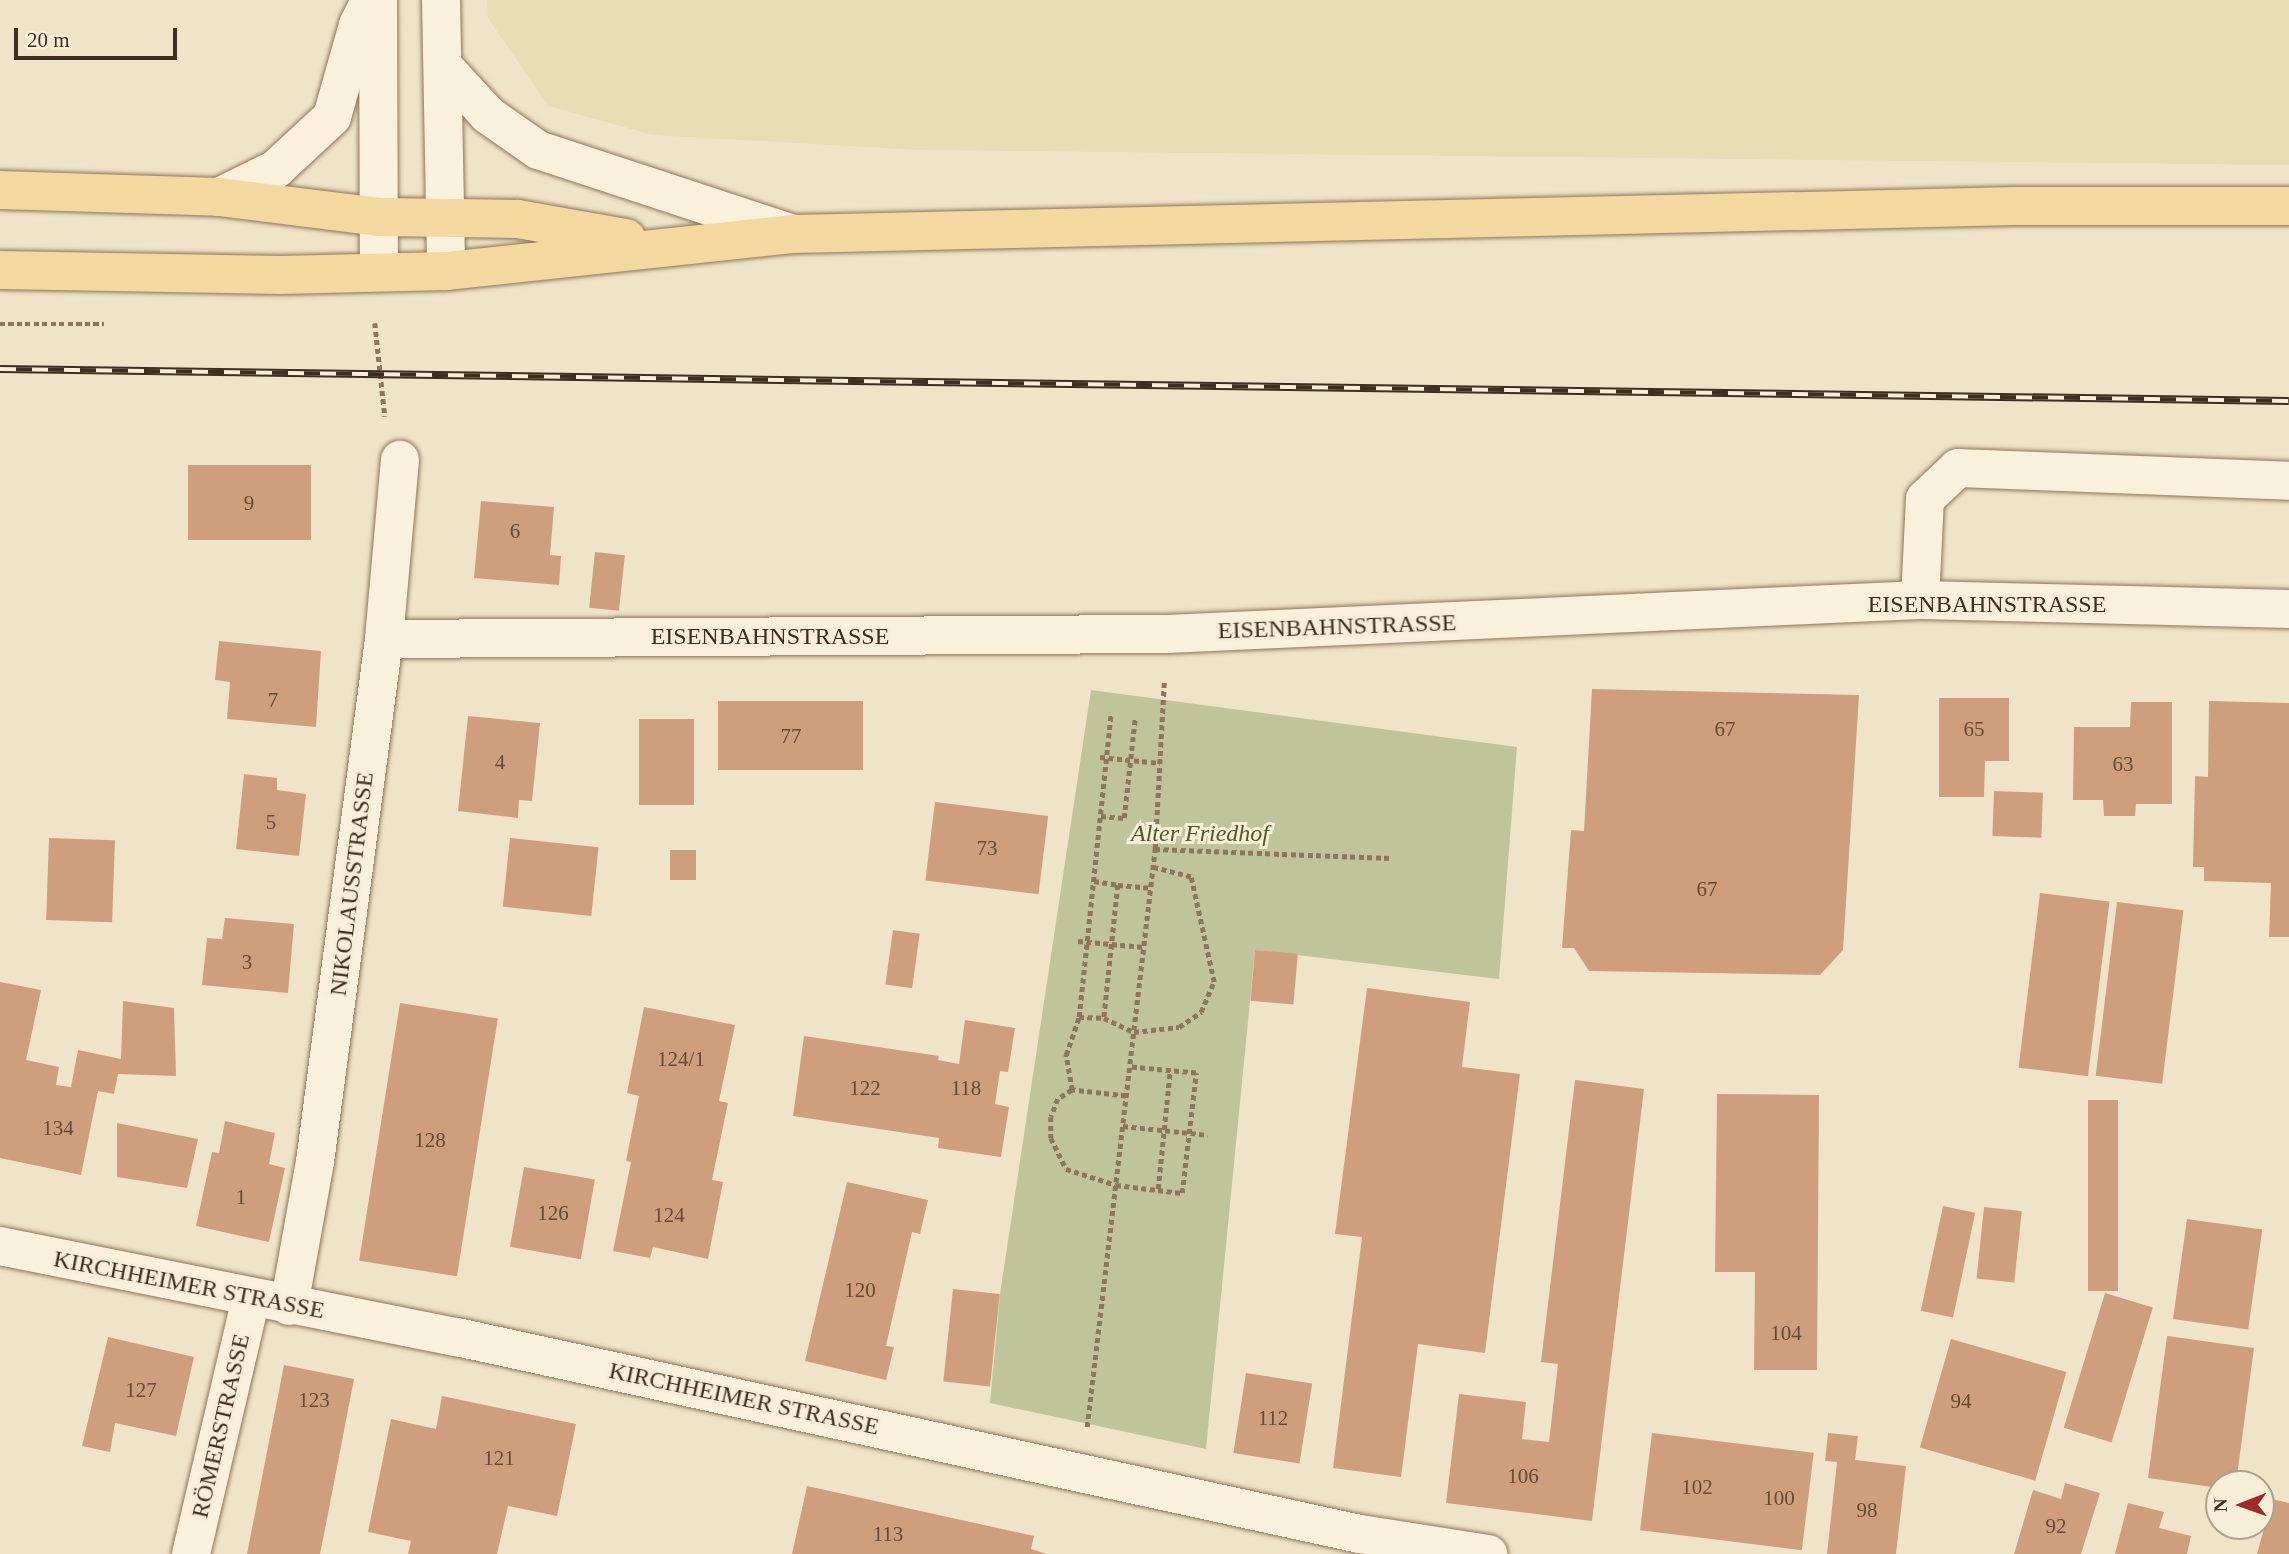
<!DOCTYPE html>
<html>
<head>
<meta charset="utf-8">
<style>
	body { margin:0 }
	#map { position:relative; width:2289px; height:1554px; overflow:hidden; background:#f0e4c8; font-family:"Times New Roman",serif }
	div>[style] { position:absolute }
	.farmland>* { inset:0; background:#e6deb5 }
	.cemetery>* { inset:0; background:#bfc49a }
	.building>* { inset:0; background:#cf9f7d; transform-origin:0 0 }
	.path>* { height:4.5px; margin-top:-2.25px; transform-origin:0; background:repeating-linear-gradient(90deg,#8d765c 0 5px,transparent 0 8.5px) }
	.roads { filter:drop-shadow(0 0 2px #8d765c) drop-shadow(0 0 2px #8d765c) }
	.minor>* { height:38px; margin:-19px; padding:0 19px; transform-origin:19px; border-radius:19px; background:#faf1dc }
	.major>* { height:38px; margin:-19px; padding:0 19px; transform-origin:19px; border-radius:19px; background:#f3d9a0 }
	.rail>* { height:8px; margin-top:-4px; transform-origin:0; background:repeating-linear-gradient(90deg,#f7eed8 0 16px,#3d2e20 0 32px); box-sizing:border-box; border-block:2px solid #3d2e20 }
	span { translate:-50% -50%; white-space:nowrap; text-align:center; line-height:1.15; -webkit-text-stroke:6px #f7eed8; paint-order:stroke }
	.number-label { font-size:21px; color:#624a37 }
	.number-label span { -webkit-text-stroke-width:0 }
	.street-label { font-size:24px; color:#3d2e20 }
	.park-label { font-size:24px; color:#4d5a26; font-style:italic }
	.north { position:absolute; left:2205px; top:1470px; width:70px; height:70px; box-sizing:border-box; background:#f7eed8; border:2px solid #ada18e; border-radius:50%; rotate:269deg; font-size:19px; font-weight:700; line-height:28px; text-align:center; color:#3d2e20 }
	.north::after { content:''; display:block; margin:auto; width:24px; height:32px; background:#9e2a2b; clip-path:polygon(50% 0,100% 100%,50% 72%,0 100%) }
	.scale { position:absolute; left:14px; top:28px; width:163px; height:32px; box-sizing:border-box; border:4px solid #3d2e20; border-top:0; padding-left:9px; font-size:21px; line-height:24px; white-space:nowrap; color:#3d2e20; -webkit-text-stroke:5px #f7eed8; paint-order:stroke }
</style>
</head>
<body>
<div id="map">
	<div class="farmland">
		<i style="clip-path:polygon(487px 0,2289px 0,2289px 165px,920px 150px,653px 135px,548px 106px,488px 18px)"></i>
	</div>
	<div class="cemetery">
		<i style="clip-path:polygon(1091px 690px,1517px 747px,1499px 979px,1255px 950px,1206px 1449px,990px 1403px,1000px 1294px)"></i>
	</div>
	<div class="building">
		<i style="left:188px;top:465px;width:123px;height:75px"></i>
		<i style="clip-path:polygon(481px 501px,554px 507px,550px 555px,561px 556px,559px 585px,474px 578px)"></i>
		<i style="left:595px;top:552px;width:30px;height:56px;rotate:6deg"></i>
		<i style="clip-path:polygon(219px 641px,321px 651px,316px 727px,227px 719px,230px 682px,215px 680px)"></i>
		<i style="clip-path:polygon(1592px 689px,1859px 695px,1843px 950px,1820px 975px,1589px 971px,1574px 948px,1562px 948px,1571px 830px,1584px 831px)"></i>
		<i style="clip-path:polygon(1939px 698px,2009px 698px,2009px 761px,1985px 761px,1984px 797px,1939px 797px)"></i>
		<i style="left:863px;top:701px;width:69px;height:145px;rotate:90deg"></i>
		<i style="clip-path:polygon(2209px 701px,2289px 703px,2289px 937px,2269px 937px,2271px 883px,2204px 881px,2204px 867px,2193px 867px,2195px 776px,2208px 777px)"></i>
		<i style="clip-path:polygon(2131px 702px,2172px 702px,2172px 804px,2136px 804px,2135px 816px,2104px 816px,2103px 800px,2073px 800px,2074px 727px,2130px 727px)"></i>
		<i style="clip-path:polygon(468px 716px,540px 723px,532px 801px,519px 800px,518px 818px,458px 811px)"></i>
		<i style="left:639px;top:719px;width:55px;height:86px"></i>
		<i style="clip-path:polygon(244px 774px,277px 778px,277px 790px,306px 794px,299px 856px,236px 849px)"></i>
		<i style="left:1994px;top:791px;width:49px;height:45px;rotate:2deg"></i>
		<i style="left:935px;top:802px;width:114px;height:79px;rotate:7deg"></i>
		<i style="left:49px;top:838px;width:66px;height:82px;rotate:2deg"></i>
		<i style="left:510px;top:838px;width:89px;height:69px;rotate:6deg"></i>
		<i style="left:670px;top:850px;width:26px;height:30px"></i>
		<i style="left:2040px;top:893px;width:70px;height:176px;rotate:7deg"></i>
		<i style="left:2117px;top:902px;width:67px;height:175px;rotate:7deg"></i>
		<i style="clip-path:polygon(225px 918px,294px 924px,288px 993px,202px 985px,207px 938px,222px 939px)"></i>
		<i style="left:893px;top:930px;width:27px;height:55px;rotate:8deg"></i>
		<i style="left:1255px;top:950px;width:43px;height:51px;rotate:5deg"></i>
		<i style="clip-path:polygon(0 982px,41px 990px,26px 1060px,59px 1067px,56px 1085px,71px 1087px,78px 1050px,121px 1059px,123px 1001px,174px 1008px,176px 1076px,118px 1074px,114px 1094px,98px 1091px,81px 1175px,0 1158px)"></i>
		<i style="clip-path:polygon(1367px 988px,1470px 1002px,1462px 1067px,1520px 1074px,1485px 1353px,1418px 1344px,1401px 1477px,1333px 1468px,1362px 1237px,1335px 1234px)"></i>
		<i style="left:400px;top:1003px;width:99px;height:261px;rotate:9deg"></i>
		<i style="clip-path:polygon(644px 1007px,735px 1025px,719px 1101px,728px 1103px,712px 1180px,723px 1182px,708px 1259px,653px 1247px,650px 1258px,613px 1251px,631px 1162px,626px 1161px,639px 1096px,627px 1093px)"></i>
		<i style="clip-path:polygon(965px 1020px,1015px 1028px,1008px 1072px,1000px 1071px,995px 1104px,1009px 1107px,1001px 1157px,938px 1148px,939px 1138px,793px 1116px,804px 1036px,939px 1056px,938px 1060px,959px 1064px)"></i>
		<i style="clip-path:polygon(1575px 1080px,1644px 1089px,1592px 1521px,1446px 1503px,1459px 1394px,1526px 1402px,1522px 1439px,1549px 1442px,1558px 1364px,1541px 1362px)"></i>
		<i style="clip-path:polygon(1717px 1094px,1819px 1095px,1817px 1370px,1754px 1370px,1755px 1272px,1715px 1272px)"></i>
		<i style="left:2088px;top:1100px;width:30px;height:191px"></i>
		<i style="clip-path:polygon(225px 1121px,275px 1133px,269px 1164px,285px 1168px,269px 1242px,196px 1226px,212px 1152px,219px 1153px)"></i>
		<i style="clip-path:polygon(117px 1123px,198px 1139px,187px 1188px,117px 1177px)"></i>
		<i style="left:524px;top:1167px;width:72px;height:81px;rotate:10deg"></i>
		<i style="clip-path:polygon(847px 1182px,928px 1200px,920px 1234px,912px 1232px,886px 1346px,894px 1347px,886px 1380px,805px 1361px)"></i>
		<i style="left:1943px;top:1206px;width:33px;height:107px;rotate:12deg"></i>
		<i style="left:1984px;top:1207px;width:38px;height:72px;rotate:6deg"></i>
		<i style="left:2187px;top:1219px;width:76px;height:101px;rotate:8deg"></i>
		<i style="left:953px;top:1289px;width:47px;height:93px;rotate:6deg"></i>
		<i style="left:2105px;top:1293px;width:50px;height:141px;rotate:17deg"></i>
		<i style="clip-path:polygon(2167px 1336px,2254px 1348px,2236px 1484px,2219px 1484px,2219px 1488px,2148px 1478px)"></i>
		<i style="clip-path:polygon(108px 1337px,194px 1357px,176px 1436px,115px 1423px,110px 1452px,82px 1446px)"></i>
		<i style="left:1951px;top:1339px;width:120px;height:113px;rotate:16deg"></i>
		<i style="clip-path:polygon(284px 1365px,354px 1379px,326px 1524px,320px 1554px,247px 1554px)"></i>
		<i style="left:1246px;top:1373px;width:67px;height:81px;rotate:9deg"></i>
		<i style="clip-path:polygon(442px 1396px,576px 1424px,557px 1516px,508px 1506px,497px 1554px,408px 1554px,411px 1541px,368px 1532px,391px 1419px,436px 1429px)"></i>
		<i style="left:1652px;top:1433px;width:163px;height:98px;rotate:7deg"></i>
		<i style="clip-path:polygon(1828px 1433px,1858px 1436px,1855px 1460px,1906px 1466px,1896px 1554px,1827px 1554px,1837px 1462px,1825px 1461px)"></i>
		<i style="clip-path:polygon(2065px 1483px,2100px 1493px,2081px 1554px,2014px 1554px,2033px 1490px,2061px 1499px)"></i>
		<i style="clip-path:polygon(807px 1486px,1034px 1536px,1031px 1549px,1047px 1554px,792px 1554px)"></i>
		<i style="clip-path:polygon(2272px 1499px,2289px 1503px,2289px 1554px,2257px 1554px)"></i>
		<i style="clip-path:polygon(2128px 1503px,2164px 1512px,2159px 1528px,2191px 1536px,2187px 1554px,2115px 1554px)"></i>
	</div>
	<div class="path">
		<i style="left:375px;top:323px;width:94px;rotate:83.9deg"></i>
		<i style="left:0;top:324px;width:104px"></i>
		<i style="left:1100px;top:757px;width:60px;rotate:5.7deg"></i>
		<i style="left:1101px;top:816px;width:23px;rotate:5deg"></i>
		<i style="left:1124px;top:818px;width:101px;rotate:-83.7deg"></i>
		<i style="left:1155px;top:849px;width:235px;rotate:2.2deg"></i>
		<i style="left:1094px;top:881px;width:24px;rotate:9deg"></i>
		<i style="left:1118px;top:885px;width:134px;rotate:96deg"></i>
		<i style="left:1118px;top:885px;width:32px;rotate:5deg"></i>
		<i style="left:1078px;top:941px;width:66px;rotate:5.2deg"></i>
		<i style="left:1079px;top:1017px;width:306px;rotate:-84deg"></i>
		<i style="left:1072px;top:1090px;width:36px;rotate:-100deg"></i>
		<i style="left:1066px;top:1055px;width:40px;rotate:-71.1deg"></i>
		<i style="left:1079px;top:1017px;width:25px;rotate:2deg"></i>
		<i style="left:1104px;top:1018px;width:33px;rotate:25deg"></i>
		<i style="left:1134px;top:1032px;width:45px;rotate:-6.3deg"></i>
		<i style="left:1179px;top:1027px;width:27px;rotate:-34deg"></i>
		<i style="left:1201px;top:1012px;width:33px;rotate:-67deg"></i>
		<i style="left:1214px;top:982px;width:107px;rotate:-102.4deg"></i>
		<i style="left:1191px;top:877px;width:40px;rotate:-165.6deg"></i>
		<i style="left:1126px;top:1096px;width:54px;rotate:-173.7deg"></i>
		<i style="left:1072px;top:1090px;width:17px;rotate:147deg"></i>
		<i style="left:1058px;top:1099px;width:19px;rotate:111deg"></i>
		<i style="left:1051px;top:1117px;width:21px;rotate:90deg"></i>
		<i style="left:1051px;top:1138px;width:34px;rotate:64deg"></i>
		<i style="left:1066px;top:1169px;width:52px;rotate:17.7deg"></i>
		<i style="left:1116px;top:1185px;width:66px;rotate:6.9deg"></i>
		<i style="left:1182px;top:1193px;width:121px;rotate:-83.3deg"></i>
		<i style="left:1196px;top:1073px;width:66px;rotate:-174.8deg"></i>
		<i style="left:1123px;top:1126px;width:85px;rotate:6deg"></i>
		<i style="left:1158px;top:1189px;width:119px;rotate:-84.2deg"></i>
		<i style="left:1087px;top:1427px;width:582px;rotate:-83.29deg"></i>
		<i style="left:1155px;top:849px;width:168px;rotate:-86.9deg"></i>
	</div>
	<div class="roads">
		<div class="minor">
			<i style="left:378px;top:0;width:272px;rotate:89.8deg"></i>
			<i style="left:441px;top:0;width:271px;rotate:88.9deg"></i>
			<i style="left:445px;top:68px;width:64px;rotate:47.5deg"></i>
			<i style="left:488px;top:115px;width:61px;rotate:35deg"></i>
			<i style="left:538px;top:150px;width:269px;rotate:18.2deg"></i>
			<i style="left:219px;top:197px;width:64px;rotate:-26.2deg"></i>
			<i style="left:276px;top:169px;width:76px;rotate:-42.9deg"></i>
			<i style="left:332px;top:117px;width:96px;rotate:-74.2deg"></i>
			<i style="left:358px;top:25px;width:25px;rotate:-64deg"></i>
			<i style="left:1920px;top:600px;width:101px;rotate:-87.2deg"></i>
			<i style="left:1925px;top:499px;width:45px;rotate:-43.2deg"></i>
			<i style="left:1958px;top:468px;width:331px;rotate:2.2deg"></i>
			<i style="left:384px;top:639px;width:783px;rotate:-0.37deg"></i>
			<i style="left:1167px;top:634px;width:754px;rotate:-2.59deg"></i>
			<i style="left:1920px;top:600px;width:369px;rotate:1.4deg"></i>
			<i style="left:0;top:1246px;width:466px;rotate:11.3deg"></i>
			<i style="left:457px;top:1337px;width:924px;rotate:12.31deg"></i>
			<i style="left:1360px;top:1534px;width:130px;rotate:8.9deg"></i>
			<i style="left:289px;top:1306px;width:146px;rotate:-79.8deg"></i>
			<i style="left:315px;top:1162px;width:528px;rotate:-82.48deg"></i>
			<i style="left:384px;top:639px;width:180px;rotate:-84.9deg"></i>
			<i style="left:191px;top:1554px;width:263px;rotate:-76.8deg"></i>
		</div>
		<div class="major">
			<i style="left:0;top:190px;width:219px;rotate:1.8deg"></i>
			<i style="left:219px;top:197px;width:161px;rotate:7.1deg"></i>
			<i style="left:379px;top:217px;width:139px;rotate:0.8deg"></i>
			<i style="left:518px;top:219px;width:110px;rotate:10deg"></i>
			<i style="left:0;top:270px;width:281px;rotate:1deg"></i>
			<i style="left:281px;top:275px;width:165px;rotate:-1.4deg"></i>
			<i style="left:446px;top:271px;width:350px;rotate:-6.1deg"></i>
			<i style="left:794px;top:234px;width:1221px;rotate:-1.31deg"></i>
			<i style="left:2015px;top:206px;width:274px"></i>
		</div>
	</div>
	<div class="rail">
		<i style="left:0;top:369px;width:2289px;rotate:0.8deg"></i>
	</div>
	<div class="number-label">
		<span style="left:249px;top:503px">9</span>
		<span style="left:515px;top:531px">6</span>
		<span style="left:273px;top:700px">7</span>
		<span style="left:1725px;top:729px">67</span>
		<span style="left:1974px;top:729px">65</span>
		<span style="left:791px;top:736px">77</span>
		<span style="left:500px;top:762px">4</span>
		<span style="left:2123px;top:764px">63</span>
		<span style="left:271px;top:822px">5</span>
		<span style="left:987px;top:848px">73</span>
		<span style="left:1707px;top:889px">67</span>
		<span style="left:247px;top:962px">3</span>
		<span style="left:681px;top:1059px">124/1</span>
		<span style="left:865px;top:1088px">122</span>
		<span style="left:966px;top:1088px">118</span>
		<span style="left:58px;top:1128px">134</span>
		<span style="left:430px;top:1140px">128</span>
		<span style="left:241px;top:1197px">1</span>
		<span style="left:553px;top:1213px">126</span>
		<span style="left:669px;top:1215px">124</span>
		<span style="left:860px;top:1290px">120</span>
		<span style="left:1786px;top:1333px">104</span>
		<span style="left:141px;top:1390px">127</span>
		<span style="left:314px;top:1400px">123</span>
		<span style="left:1961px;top:1401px">94</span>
		<span style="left:1273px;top:1418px">112</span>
		<span style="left:499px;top:1458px">121</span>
		<span style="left:1523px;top:1476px">106</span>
		<span style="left:1697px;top:1487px">102</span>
		<span style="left:1779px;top:1498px">100</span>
		<span style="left:1867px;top:1510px">98</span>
		<span style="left:2056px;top:1526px">92</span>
		<span style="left:888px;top:1534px">113</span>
	</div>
	<div class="street-label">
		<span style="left:1987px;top:605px">EISENBAHNSTRASSE</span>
		<span style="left:1337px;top:627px;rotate:-2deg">EISENBAHNSTRASSE</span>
		<span style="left:770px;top:637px">EISENBAHNSTRASSE</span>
		<span style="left:352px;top:884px;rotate:-83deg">NIKOLAUSSTRASSE</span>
		<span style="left:189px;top:1285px;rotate:11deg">KIRCHHEIMER STRASSE</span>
		<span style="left:744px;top:1399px;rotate:12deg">KIRCHHEIMER STRASSE</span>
		<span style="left:221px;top:1426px;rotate:-77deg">RÖMERSTRASSE</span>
	</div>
	<div class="park-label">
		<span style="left:1200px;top:834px">Alter Friedhof</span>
	</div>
	<div class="north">N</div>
	<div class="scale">20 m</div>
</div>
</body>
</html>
